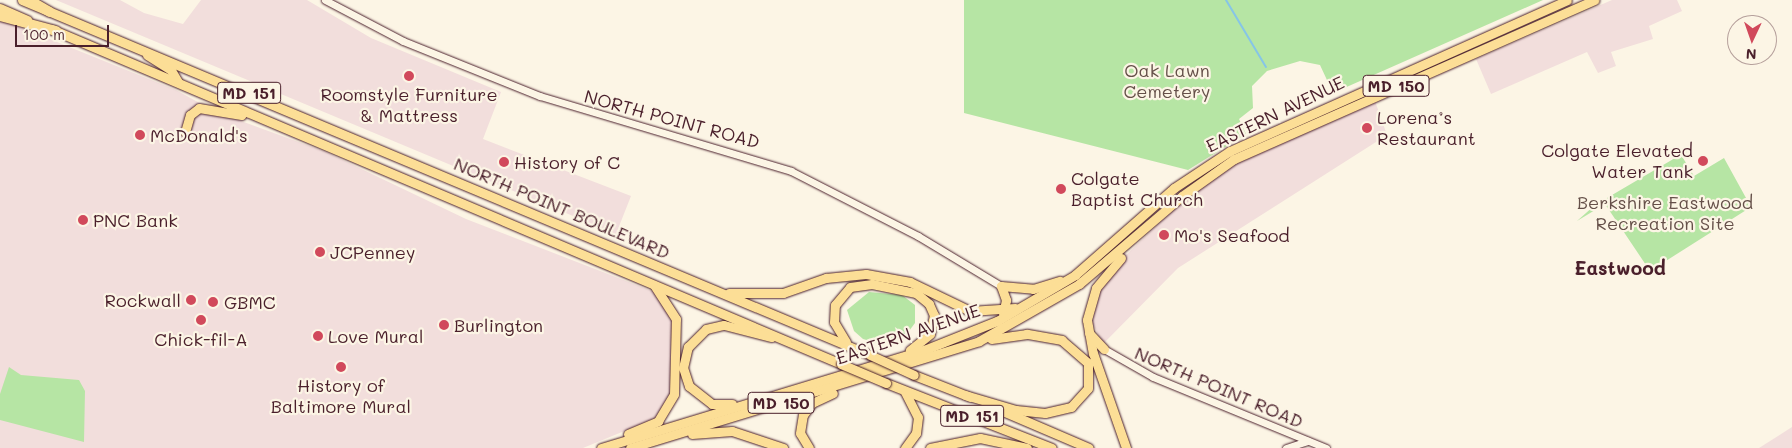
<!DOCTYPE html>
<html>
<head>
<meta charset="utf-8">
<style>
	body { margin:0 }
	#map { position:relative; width:1792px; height:448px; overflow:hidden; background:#fcf5e5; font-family:Mali,sans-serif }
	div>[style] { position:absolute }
	.built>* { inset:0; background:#f2dedc }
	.green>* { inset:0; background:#b6e5a4 }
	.stream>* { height:2px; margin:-1px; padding:0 1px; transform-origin:1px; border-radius:1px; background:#86c5e7 }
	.roads { filter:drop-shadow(0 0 1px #4a1f2b) drop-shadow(0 0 1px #4a1f2b) }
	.tertiary>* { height:7px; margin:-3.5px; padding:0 3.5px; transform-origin:3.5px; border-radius:3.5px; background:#fcf5e5 }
	.primary>* { height:9px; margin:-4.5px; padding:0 4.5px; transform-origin:4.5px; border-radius:4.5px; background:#fcde96 }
	.motorway>* { height:10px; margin:-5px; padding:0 5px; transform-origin:5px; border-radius:5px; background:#fcde96 }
	.bridges { filter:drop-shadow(0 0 1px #4a1f2b) drop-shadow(0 0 1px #4a1f2b) }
	.primary-bridge>* { height:9px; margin:-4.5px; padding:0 4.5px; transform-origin:4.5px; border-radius:4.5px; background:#fcde96 }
	.dots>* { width:14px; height:14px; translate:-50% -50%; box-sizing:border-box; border:2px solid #fcf5e5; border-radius:50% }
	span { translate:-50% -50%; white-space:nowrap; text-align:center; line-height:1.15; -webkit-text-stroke:4.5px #fcf5e5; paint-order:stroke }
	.shield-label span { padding:1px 4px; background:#fcf5e5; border:1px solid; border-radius:4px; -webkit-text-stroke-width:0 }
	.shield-label { font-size:16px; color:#4a1f2b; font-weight:700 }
	.park-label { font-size:18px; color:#655049 }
	.poi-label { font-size:18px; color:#4a1f2b }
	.left { translate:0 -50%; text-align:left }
	.right { translate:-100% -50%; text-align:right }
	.street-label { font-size:18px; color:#4a1f2b }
	.neighbourhood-label { font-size:19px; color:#4a1f2b; font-weight:700 }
	.north { position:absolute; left:1727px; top:15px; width:50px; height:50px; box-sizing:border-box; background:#fcf5e5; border:1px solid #b59f9b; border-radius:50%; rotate:183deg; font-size:14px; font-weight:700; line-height:20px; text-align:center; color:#4a1f2b }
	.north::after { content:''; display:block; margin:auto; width:18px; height:22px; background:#d1495b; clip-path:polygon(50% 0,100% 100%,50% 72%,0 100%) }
	.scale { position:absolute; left:15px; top:25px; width:94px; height:22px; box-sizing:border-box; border:2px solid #4a1f2b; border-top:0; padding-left:6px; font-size:15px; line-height:18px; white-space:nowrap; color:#4a1f2b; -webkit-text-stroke:4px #fcf5e5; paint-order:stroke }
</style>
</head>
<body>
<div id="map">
	<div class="built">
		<i style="clip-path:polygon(56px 0,120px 0,144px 13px,183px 24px,201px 0,307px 0,371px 38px,501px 92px,483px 139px,631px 196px,616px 234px)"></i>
		<i style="clip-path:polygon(1612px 0,1677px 0,1682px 11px,1649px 26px,1653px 39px,1611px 52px,1616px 66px,1598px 73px,1587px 52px,1491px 94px,1476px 59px)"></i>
		<i style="clip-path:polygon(0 19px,176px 90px,214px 111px,326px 152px,466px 219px,657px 293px,671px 308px,674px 330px,670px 400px,661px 416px,583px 448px,0 448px)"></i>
		<i style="clip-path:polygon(1375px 101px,1387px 135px,1178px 268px,1103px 344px,1092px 322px,1100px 290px,1124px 257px,1175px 208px,1232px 163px)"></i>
		<i style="clip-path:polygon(1792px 427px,1792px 448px,1759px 448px)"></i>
	</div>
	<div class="green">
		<i style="clip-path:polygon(964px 0,1543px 0,1333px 93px,1320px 65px,1300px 61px,1267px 71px,1252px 86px,1253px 108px,1239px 119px,1246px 134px,1188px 170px,964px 113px)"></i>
		<i style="clip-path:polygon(1687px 151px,1683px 158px,1694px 176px,1724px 158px,1751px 207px,1650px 271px,1605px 204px,1577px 221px,1595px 205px)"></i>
		<i style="clip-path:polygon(869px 292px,902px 295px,915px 305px,915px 323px,906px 335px,881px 344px,863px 339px,854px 331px,847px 310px)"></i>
		<i style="clip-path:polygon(9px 367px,21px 375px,79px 380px,85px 391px,84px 442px,0 420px,0 394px)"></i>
	</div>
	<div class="stream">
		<i style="left:1226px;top:0;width:78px;rotate:59.2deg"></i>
	</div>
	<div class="roads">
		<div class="tertiary">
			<i style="left:325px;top:0;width:88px;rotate:27.7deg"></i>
			<i style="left:403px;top:41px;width:148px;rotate:21.9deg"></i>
			<i style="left:540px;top:96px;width:262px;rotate:16.6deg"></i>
			<i style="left:791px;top:171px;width:143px;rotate:27.1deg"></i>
			<i style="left:918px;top:236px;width:97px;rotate:31.1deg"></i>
			<i style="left:1104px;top:349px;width:56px;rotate:29.7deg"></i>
			<i style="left:1153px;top:377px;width:187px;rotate:22.3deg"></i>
			<i style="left:1286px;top:448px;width:23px;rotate:-18deg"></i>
		</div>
		<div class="primary">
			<i style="left:22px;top:0;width:919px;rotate:22.72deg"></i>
			<i style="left:0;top:8px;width:30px;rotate:24deg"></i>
			<i style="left:51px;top:29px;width:858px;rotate:22.98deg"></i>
			<i style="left:147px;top:55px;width:28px;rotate:32deg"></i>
			<i style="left:171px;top:70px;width:14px;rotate:60deg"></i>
			<i style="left:185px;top:132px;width:18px;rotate:-74deg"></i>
			<i style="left:190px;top:115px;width:11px;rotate:-38deg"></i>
			<i style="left:199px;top:108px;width:43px;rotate:9.5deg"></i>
			<i style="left:1121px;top:258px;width:39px;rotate:130deg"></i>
			<i style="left:1096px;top:288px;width:33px;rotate:106deg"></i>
			<i style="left:1087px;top:320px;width:34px;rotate:80deg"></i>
			<i style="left:1093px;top:353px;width:101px;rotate:70.8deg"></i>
			<i style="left:1001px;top:286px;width:32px;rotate:5deg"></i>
			<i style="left:1033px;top:289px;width:28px;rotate:-17deg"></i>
			<i style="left:1001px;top:286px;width:15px;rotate:70deg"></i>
			<i style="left:1006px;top:300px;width:14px;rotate:102deg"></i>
			<i style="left:729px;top:293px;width:54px"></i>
			<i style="left:783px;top:293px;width:46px;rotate:-19.2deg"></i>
			<i style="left:826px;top:278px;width:40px;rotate:-5.7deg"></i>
			<i style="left:866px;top:274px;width:45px;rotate:10.3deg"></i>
			<i style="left:910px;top:282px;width:67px;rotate:25.8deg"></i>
			<i style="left:970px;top:311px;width:45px;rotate:-3.8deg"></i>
			<i style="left:1089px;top:333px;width:22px;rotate:47deg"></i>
			<i style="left:846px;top:342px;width:23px;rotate:-121deg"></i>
			<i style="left:834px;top:322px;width:17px;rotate:-87deg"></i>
			<i style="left:835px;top:305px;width:23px;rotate:-50deg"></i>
			<i style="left:850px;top:287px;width:22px;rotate:-8deg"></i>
			<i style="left:872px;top:284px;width:45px;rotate:11.6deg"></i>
			<i style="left:916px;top:293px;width:17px;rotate:40deg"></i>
			<i style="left:929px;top:304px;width:12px;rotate:66deg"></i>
			<i style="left:934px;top:315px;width:19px;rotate:102deg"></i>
			<i style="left:930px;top:334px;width:26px;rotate:141deg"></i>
			<i style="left:914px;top:375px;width:60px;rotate:21.4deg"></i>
			<i style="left:886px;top:383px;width:178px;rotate:21.4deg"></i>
			<i style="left:905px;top:392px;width:28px;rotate:63deg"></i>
			<i style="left:918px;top:417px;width:16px;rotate:97deg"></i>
			<i style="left:916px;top:433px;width:19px;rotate:126deg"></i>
			<i style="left:965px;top:395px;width:53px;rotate:16.4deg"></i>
			<i style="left:1016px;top:410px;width:29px;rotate:6deg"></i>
			<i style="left:1045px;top:413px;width:27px;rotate:-13deg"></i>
			<i style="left:1071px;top:407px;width:25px;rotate:-48deg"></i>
			<i style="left:1088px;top:388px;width:25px;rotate:-90deg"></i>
			<i style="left:1088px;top:363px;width:35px;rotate:-139deg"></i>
			<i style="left:1062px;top:340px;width:36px;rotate:-170deg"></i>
			<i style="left:1027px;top:334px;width:36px;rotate:172deg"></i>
			<i style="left:732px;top:404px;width:20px;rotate:180deg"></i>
			<i style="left:712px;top:404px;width:29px;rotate:-142deg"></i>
			<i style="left:689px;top:386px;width:19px;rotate:-108deg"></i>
			<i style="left:683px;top:368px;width:22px;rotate:-77deg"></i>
			<i style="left:688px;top:347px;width:25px;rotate:-45deg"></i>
			<i style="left:706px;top:329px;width:18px;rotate:-13deg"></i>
			<i style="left:724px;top:325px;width:49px;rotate:14.3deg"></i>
			<i style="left:1005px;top:412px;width:91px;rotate:23.2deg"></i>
			<i style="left:628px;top:434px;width:33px;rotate:-23deg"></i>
			<i style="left:658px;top:421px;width:31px;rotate:-59deg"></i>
			<i style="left:674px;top:394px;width:75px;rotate:-88.5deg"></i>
			<i style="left:676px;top:319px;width:40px;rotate:-122.9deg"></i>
			<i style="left:692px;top:434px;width:40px;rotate:-4.3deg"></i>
			<i style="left:732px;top:431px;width:54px;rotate:18.4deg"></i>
			<i style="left:601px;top:448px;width:338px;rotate:-16.9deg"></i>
			<i style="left:924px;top:350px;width:79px;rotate:-21.7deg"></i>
			<i style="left:997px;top:321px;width:91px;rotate:-30.5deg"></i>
			<i style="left:1075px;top:275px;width:132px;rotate:-41.3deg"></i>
			<i style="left:1174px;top:188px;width:67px;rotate:-33.5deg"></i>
			<i style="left:1230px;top:151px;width:369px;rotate:-24.1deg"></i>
			<i style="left:630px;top:448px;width:365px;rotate:-17deg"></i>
			<i style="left:979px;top:341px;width:115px;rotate:-29.7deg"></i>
			<i style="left:1079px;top:284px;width:135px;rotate:-40.5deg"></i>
			<i style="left:1182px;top:196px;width:64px;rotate:-35.4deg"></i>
			<i style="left:1234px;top:159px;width:394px;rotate:-23.8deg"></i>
			<i style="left:809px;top:448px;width:17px;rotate:-121deg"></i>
			<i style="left:800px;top:433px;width:18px;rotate:-81deg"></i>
			<i style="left:803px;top:415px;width:15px;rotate:-53deg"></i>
			<i style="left:812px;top:403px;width:23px;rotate:-25deg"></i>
			<i style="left:930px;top:448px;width:51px;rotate:-11.3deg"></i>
			<i style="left:980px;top:438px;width:48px;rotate:12deg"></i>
		</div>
		<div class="motorway">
			<i style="left:29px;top:0;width:24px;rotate:30deg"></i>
			<i style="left:0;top:16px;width:58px;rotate:15deg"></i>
		</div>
	</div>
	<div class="bridges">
		<div class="primary-bridge">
			<i style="left:870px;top:355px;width:48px;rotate:24.4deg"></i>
			<i style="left:841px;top:364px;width:49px;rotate:22.9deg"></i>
		</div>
	</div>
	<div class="dots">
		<i style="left:409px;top:76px;background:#d1495b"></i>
		<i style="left:1367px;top:128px;background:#d1495b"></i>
		<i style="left:140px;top:135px;background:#d1495b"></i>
		<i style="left:1703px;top:161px;background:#d1495b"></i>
		<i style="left:504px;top:162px;background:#d1495b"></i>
		<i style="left:1061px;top:189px;background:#d1495b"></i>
		<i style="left:83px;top:220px;background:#d1495b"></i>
		<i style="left:1164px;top:235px;background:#d1495b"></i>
		<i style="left:320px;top:252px;background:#d1495b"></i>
		<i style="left:191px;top:300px;background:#d1495b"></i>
		<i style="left:213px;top:302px;background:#d1495b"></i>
		<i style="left:201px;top:320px;background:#d1495b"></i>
		<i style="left:444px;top:325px;background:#d1495b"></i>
		<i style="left:318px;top:336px;background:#d1495b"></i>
		<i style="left:341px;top:367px;background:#d1495b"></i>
	</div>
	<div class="shield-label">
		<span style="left:1396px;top:86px">MD 150</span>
		<span style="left:249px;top:93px">MD 151</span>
		<span style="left:781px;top:403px">MD 150</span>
		<span style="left:972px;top:416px">MD 151</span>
	</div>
	<div class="park-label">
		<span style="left:1167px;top:81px">Oak Lawn<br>Cemetery</span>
		<span style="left:1665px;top:213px">Berkshire Eastwood<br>Recreation Site</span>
	</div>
	<div class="poi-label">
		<span style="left:409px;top:105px">Roomstyle Furniture<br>&amp; Mattress</span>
		<span class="left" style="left:1377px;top:128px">Lorena’s<br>Restaurant</span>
		<span class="left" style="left:150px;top:135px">McDonald's</span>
		<span class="right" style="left:1693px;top:161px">Colgate Elevated<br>Water Tank</span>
		<span class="left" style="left:514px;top:162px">History of C</span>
		<span class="left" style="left:1071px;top:189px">Colgate<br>Baptist Church</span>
		<span class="left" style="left:93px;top:220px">PNC Bank</span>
		<span class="left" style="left:1174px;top:235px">Mo's Seafood</span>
		<span class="left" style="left:330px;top:252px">JCPenney</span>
		<span class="right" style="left:181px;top:300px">Rockwall</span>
		<span class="left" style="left:224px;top:302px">GBMC</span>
		<span class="left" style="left:454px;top:325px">Burlington</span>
		<span class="left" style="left:328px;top:336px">Love Mural</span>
		<span style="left:201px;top:339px">Chick-fil-A</span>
		<span style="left:341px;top:396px">History of<br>Baltimore Mural</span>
	</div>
	<div class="street-label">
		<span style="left:1275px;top:114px;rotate:-26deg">EASTERN AVENUE</span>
		<span style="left:672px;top:119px;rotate:15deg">NORTH POINT ROAD</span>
		<span style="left:562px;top:208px;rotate:23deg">NORTH POINT BOULEVARD</span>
		<span style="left:908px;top:334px;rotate:-19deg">EASTERN AVENUE</span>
		<span style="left:1219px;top:387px;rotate:23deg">NORTH POINT ROAD</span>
	</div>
	<div class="neighbourhood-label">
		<span style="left:1620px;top:268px">Eastwood</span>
	</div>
	<div class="north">N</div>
	<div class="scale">100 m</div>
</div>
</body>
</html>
